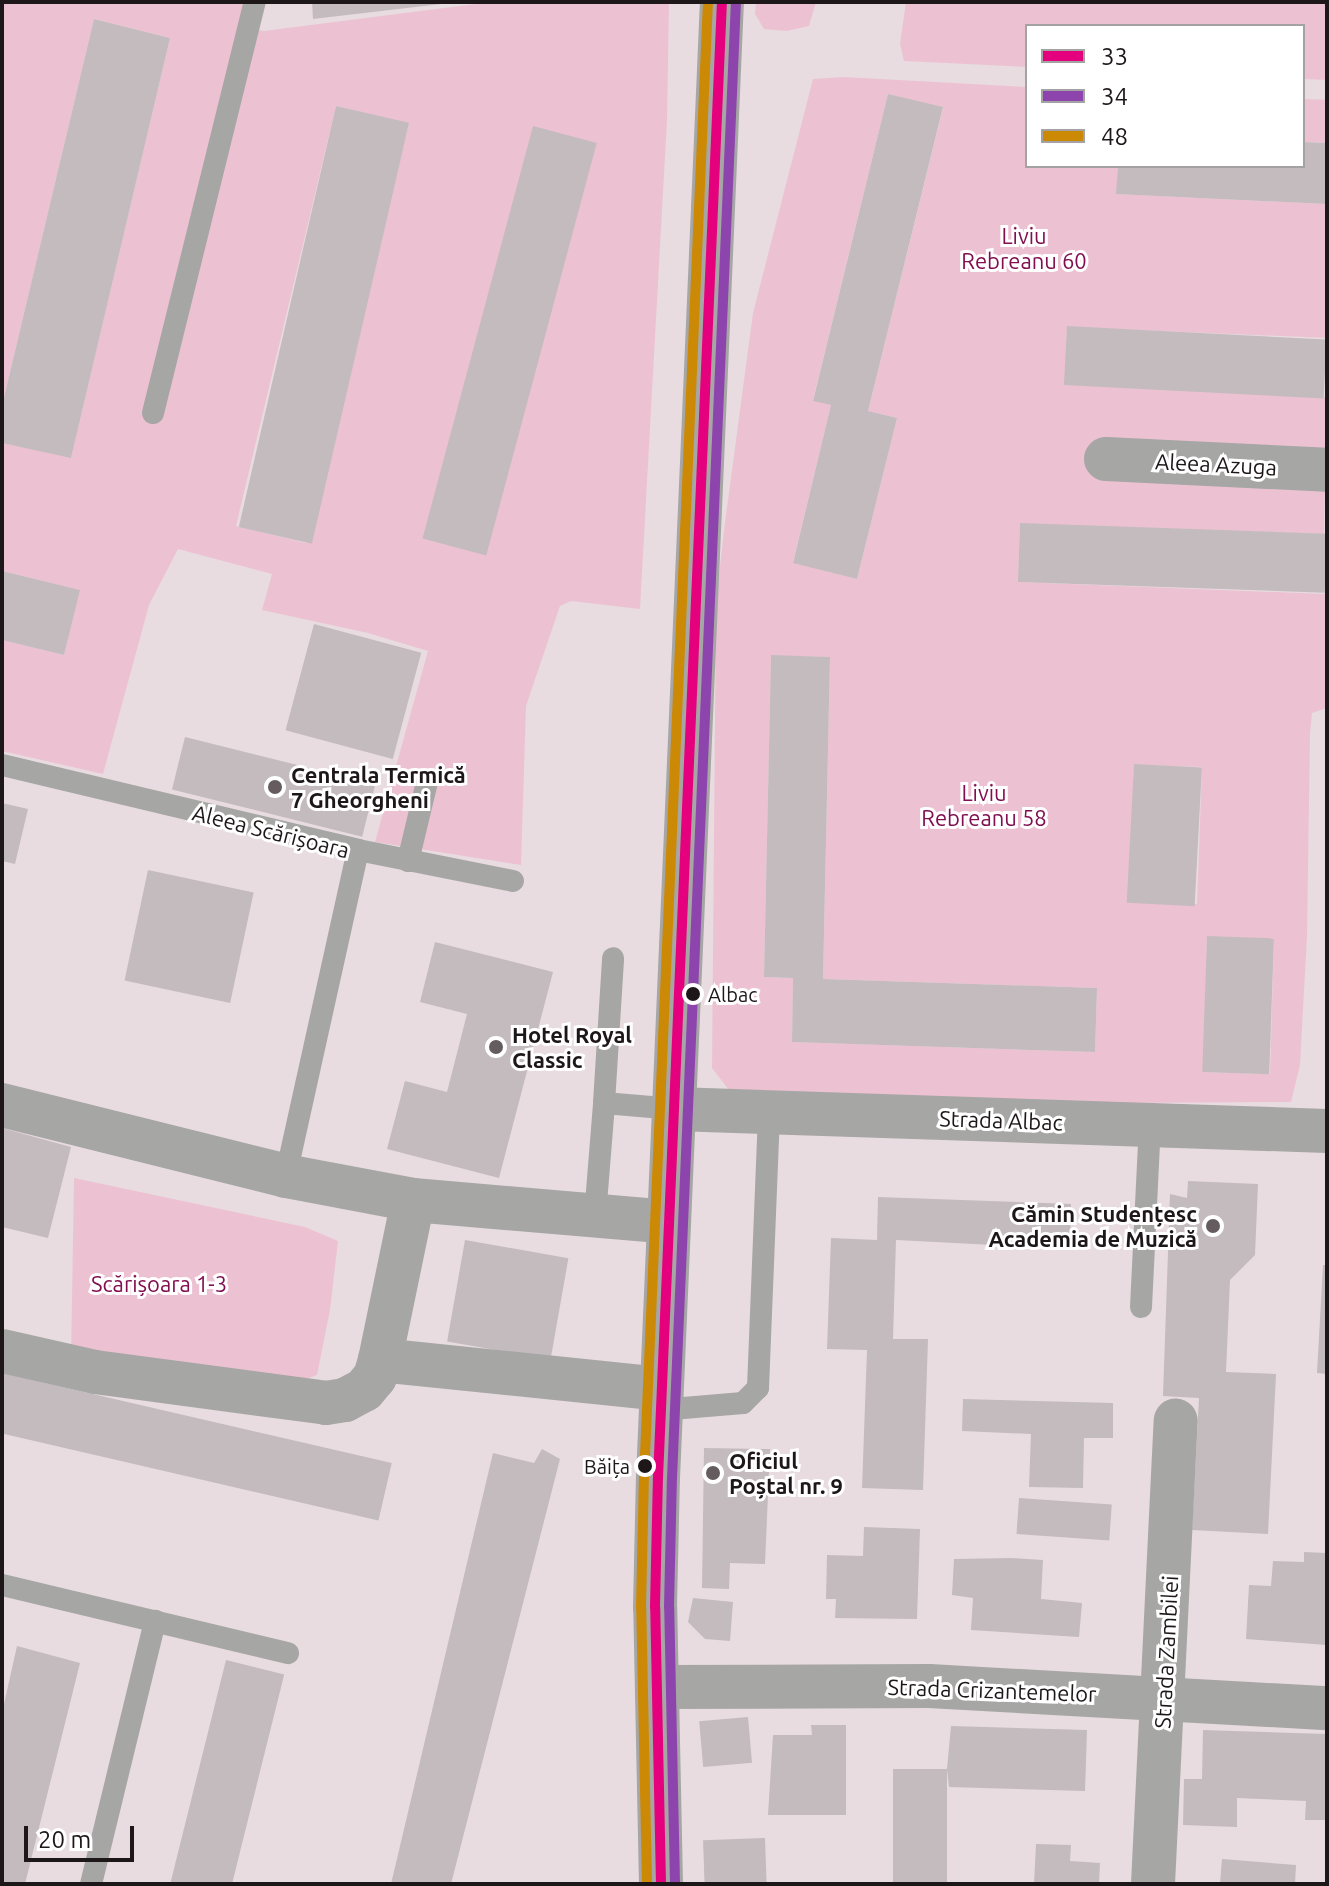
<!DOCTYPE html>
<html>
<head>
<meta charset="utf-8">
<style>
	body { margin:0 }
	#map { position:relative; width:1329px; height:1886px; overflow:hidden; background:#e8dce0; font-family:Ubuntu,sans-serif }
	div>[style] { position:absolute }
	.green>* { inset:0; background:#ecc2d2; transform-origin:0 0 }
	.building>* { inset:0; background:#c4bbbe; transform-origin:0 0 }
	.service>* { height:22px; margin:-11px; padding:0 11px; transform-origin:11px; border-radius:11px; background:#a6a6a5 }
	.minor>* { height:44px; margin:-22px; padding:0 22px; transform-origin:22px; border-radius:22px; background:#a6a6a5 }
	.tertiary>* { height:44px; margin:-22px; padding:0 22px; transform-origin:22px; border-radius:22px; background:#a6a6a5 }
	.bus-1>* { height:10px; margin:-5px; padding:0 5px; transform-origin:5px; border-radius:5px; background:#e5007d }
	.bus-2>* { height:10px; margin:-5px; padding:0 5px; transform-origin:5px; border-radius:5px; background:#8e44ad }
	.bus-3>* { height:10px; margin:-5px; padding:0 5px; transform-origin:5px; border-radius:5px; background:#cc8905 }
	.dots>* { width:22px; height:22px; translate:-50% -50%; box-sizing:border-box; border:4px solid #fff; border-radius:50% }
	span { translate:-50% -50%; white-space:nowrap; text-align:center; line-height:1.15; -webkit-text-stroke:6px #fff; paint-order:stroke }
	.bus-label { font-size:20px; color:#1e171a }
	.left { translate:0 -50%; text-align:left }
	.right { translate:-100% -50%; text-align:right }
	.park-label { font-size:22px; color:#810f4f }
	.street-label { font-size:22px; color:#1e171a }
	.poi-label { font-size:22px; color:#1e171a; font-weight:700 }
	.frame { position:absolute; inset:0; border:4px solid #1e171a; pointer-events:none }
	.legend { position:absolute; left:1025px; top:24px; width:280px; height:144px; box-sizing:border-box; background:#fff; border:2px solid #a5a2a3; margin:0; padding:10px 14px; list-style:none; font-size:24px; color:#1e171a }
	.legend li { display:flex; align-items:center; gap:16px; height:40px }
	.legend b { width:40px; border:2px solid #a5a2a3 }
	.scale { position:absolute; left:24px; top:1826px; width:110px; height:36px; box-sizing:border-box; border:4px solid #1e171a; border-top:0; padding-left:10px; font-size:24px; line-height:28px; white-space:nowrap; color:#1e171a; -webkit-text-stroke:6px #fff; paint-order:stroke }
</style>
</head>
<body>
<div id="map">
	<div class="green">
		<i style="clip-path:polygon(evenodd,2px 2px,249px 2px,245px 28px,264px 31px,491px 2px,669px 2px,667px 120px,640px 609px,571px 601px,560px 606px,526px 706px,521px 865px,375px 842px,428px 651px,368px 633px,262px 610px,272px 574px,178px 549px,149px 605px,103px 774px,2px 751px,2px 640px,64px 655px,79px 590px,2px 571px,2px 443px,71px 457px,170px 38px,94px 19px,2px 406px,2px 2px,336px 106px,409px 124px,306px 543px,236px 526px,336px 106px)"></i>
		<i style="clip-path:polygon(756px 2px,816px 2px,809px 26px,787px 31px,764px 29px,755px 14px)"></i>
		<i style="clip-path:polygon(906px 2px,1327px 4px,1327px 80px,1303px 79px,1303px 26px,1027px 26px,1027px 67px,904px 61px,900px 44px)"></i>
		<i style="clip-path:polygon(evenodd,843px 77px,1027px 87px,1027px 166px,1118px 166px,1117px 194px,1327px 204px,1327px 338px,1067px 327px,1065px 384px,1327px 397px,1324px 534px,1020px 524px,1018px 582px,1326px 594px,1327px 588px,1327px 708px,1312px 713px,1310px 734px,1307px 936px,1300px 1065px,1291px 1102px,1122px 1103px,729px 1090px,712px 1068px,716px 603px,724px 530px,753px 313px,813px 79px,843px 77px,888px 94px,943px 108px,868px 411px,897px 418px,857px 579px,793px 562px,831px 405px,813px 400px,888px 94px,843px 77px,771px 656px,830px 657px,823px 979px,1097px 988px,1095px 1052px,792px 1042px,793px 978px,764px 977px,771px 656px,843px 77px,1134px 765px,1202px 767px,1197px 904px,1129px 902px,1134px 765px,843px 77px,1207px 937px,1274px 939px,1270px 1074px,1204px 1072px,1207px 937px)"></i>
		<i style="left:1303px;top:99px;width:24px;height:43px;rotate:2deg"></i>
		<i style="clip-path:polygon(74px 1178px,305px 1227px,338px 1241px,330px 1310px,317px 1375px,282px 1388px,71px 1359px)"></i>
	</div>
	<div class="building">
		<i style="clip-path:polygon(312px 2px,441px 2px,441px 4px,313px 19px)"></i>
		<i style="clip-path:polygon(94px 19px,170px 38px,71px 458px,2px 443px,2px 406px)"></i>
		<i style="clip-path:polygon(888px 94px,943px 107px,868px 411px,897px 418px,857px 579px,793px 563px,831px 405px,813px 401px)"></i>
		<i style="left:336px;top:106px;width:75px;height:432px;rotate:13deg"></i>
		<i style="left:533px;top:126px;width:66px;height:427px;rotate:15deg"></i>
		<i style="clip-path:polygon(1303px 142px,1327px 143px,1327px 204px,1116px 194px,1118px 166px,1303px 166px)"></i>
		<i style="left:1067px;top:326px;width:260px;height:59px;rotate:3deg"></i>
		<i style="left:1020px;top:523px;width:307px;height:59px;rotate:2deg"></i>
		<i style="clip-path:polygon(2px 571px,80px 590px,64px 655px,2px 640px)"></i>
		<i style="left:314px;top:624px;width:111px;height:110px;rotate:15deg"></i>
		<i style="clip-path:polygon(771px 655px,830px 657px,823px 979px,1097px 988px,1095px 1052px,792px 1042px,793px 978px,764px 977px)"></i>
		<i style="left:185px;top:737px;width:196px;height:54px;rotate:14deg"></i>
		<i style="left:1134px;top:764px;width:68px;height:139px;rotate:3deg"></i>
		<i style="clip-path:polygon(2px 803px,28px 809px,15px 864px,2px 861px)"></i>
		<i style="left:148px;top:870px;width:108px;height:113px;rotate:12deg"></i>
		<i style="left:1207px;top:936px;width:67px;height:136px;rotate:2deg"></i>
		<i style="clip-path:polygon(435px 942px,553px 972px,499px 1178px,387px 1149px,405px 1081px,447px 1092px,467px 1014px,420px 1002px)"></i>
		<i style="clip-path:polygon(2px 1128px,71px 1147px,48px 1238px,2px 1227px)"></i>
		<i style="clip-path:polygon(1188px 1181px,1258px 1184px,1255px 1255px,1230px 1280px,1226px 1372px,1276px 1374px,1268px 1534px,1192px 1530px,1199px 1398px,1163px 1396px,1170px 1194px,1187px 1198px)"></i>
		<i style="clip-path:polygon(878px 1197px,1071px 1204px,1070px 1249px,896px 1240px,893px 1339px,928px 1339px,923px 1490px,862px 1488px,867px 1350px,827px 1349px,831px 1238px,877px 1240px)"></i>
		<i style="left:465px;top:1240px;width:105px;height:103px;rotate:10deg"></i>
		<i style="clip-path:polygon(1323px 1265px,1327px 1265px,1327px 1374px,1317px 1373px)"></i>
		<i style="left:2px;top:1373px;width:400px;height:59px;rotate:13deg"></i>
		<i style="clip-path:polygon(963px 1399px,1113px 1403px,1113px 1438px,1084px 1438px,1083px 1488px,1029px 1487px,1031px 1434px,962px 1431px)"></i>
		<i style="clip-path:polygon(704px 1448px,770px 1449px,765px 1564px,730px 1563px,729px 1589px,702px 1588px)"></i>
		<i style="clip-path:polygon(542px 1449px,560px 1459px,451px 1884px,391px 1884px,493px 1453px,534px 1463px)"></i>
		<i style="left:1019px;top:1498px;width:93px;height:36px;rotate:4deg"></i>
		<i style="clip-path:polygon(864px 1527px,920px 1529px,917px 1619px,835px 1618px,836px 1599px,826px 1599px,827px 1555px,863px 1556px)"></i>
		<i style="clip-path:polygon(1304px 1552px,1327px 1553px,1327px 1645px,1246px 1639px,1249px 1585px,1271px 1586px,1273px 1561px,1304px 1562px)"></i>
		<i style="clip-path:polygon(1011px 1558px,1043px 1560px,1041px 1599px,1082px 1603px,1079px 1637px,971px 1630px,973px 1598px,952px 1595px,954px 1559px)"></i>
		<i style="clip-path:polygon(693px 1598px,733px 1602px,730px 1641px,705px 1639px,688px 1622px)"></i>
		<i style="clip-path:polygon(17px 1646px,80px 1663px,25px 1884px,2px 1884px,2px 1713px)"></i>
		<i style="left:226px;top:1660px;width:60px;height:231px;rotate:14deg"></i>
		<i style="left:748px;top:1717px;width:46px;height:49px;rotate:85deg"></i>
		<i style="clip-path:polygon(811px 1725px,846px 1725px,846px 1815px,768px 1815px,773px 1735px,812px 1735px)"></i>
		<i style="clip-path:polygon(951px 1726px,1087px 1730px,1085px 1791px,949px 1787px,947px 1769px)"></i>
		<i style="clip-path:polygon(1203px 1730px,1327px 1734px,1327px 1820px,1305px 1820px,1306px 1801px,1237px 1798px,1237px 1827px,1183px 1825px,1184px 1779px,1202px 1779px)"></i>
		<i style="left:893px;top:1769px;width:54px;height:115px"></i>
		<i style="left:765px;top:1838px;width:46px;height:62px;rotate:88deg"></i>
		<i style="clip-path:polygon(1036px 1844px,1071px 1845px,1070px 1861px,1100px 1863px,1099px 1884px,1034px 1884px)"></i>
		<i style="clip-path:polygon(1222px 1859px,1296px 1865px,1295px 1884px,1220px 1884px)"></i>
	</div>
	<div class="service">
		<i style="left:153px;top:413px;width:423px;rotate:-76.1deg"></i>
		<i style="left:2px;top:765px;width:366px;rotate:13.4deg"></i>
		<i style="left:358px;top:850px;width:334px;rotate:102.5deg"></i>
		<i style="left:358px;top:850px;width:158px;rotate:11.3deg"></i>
		<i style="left:408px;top:861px;width:81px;rotate:-76.5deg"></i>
		<i style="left:604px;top:1103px;width:145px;rotate:-86.4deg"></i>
		<i style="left:595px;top:1216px;width:113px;rotate:-85.4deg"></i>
		<i style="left:604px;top:1103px;width:71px;rotate:4.8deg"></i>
		<i style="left:1141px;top:1307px;width:182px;rotate:-87.2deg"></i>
		<i style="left:660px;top:1410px;width:83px;rotate:-4.8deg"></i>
		<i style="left:743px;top:1403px;width:21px;rotate:-45deg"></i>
		<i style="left:758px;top:1388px;width:276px;rotate:-87.7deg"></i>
		<i style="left:2px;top:1585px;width:294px;rotate:13.4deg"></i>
		<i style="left:91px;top:1884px;width:271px;rotate:-76.3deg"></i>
	</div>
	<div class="minor">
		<i style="left:1106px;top:459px;width:221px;rotate:2.8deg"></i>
		<i style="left:2px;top:1105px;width:293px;rotate:14deg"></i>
		<i style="left:286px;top:1176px;width:129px;rotate:10.7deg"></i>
		<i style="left:413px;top:1200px;width:257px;rotate:4.9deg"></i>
		<i style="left:675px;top:1109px;width:652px;rotate:1.93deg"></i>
		<i style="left:2px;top:1351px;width:95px;rotate:12.7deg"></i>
		<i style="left:95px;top:1372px;width:233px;rotate:7.6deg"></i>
		<i style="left:326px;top:1403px;width:19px;rotate:-9deg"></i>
		<i style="left:345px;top:1400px;width:21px;rotate:-28deg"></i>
		<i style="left:364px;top:1390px;width:17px;rotate:-50deg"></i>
		<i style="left:375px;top:1377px;width:18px;rotate:-74deg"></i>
		<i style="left:380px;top:1360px;width:282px;rotate:5.9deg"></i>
		<i style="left:380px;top:1360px;width:163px;rotate:-78.3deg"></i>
		<i style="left:657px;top:1687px;width:272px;rotate:-0.2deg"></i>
		<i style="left:929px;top:1686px;width:399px;rotate:3.2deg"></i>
		<i style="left:1153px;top:1884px;width:464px;rotate:-87.2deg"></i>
	</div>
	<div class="tertiary">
		<i style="left:661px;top:1884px;width:277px;rotate:-91.2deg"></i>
		<i style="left:655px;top:1607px;width:129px;rotate:-88.7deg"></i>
		<i style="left:658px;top:1478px;width:1477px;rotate:-87.52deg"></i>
	</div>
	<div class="bus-1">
		<i style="left:661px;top:1884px;width:277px;rotate:-91.2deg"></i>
		<i style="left:655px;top:1607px;width:129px;rotate:-88.7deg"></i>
		<i style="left:658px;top:1478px;width:1477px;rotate:-87.52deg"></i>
	</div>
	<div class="bus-2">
		<i style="left:675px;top:1884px;width:277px;rotate:-91.2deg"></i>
		<i style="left:669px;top:1607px;width:129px;rotate:-88.7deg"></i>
		<i style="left:672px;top:1478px;width:1476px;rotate:-87.52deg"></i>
	</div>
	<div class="bus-3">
		<i style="left:647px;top:1884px;width:277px;rotate:-91.2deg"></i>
		<i style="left:641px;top:1607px;width:129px;rotate:-88.7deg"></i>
		<i style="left:644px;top:1478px;width:1477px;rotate:-87.52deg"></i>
	</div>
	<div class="dots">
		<i style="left:275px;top:787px;background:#655c5f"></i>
		<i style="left:693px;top:994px;background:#1e171a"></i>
		<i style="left:496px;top:1047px;background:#655c5f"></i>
		<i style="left:1213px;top:1226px;background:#655c5f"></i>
		<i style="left:645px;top:1466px;background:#1e171a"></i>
		<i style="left:713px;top:1473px;background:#655c5f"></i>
	</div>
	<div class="bus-label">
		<span class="left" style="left:708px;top:994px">Albac</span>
		<span class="right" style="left:630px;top:1466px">Băița</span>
	</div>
	<div class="park-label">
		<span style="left:1024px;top:248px">Liviu<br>Rebreanu 60</span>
		<span style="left:984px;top:805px">Liviu<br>Rebreanu 58</span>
		<span style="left:159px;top:1284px">Scărișoara 1-3</span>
	</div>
	<div class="street-label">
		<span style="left:1216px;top:464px;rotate:3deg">Aleea Azuga</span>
		<span style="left:271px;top:831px;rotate:14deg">Aleea Scărișoara</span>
		<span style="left:1001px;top:1120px;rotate:2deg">Strada Albac</span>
		<span style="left:1166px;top:1652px;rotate:-87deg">Strada Zambilei</span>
		<span style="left:992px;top:1690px;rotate:2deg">Strada Crizantemelor</span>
	</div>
	<div class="poi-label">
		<span class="left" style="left:291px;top:787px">Centrala Termică<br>7 Gheorgheni</span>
		<span class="left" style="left:512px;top:1047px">Hotel Royal<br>Classic</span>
		<span class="right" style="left:1197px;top:1226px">Cămin Studențesc<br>Academia de Muzică</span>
		<span class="left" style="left:729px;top:1473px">Oficiul<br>Poștal nr. 9</span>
	</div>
	<div class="frame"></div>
	<ul class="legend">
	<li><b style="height:10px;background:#e5007d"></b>33</li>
	<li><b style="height:10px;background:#8e44ad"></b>34</li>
	<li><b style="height:10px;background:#cc8905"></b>48</li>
	</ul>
	<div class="scale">20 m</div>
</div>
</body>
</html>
